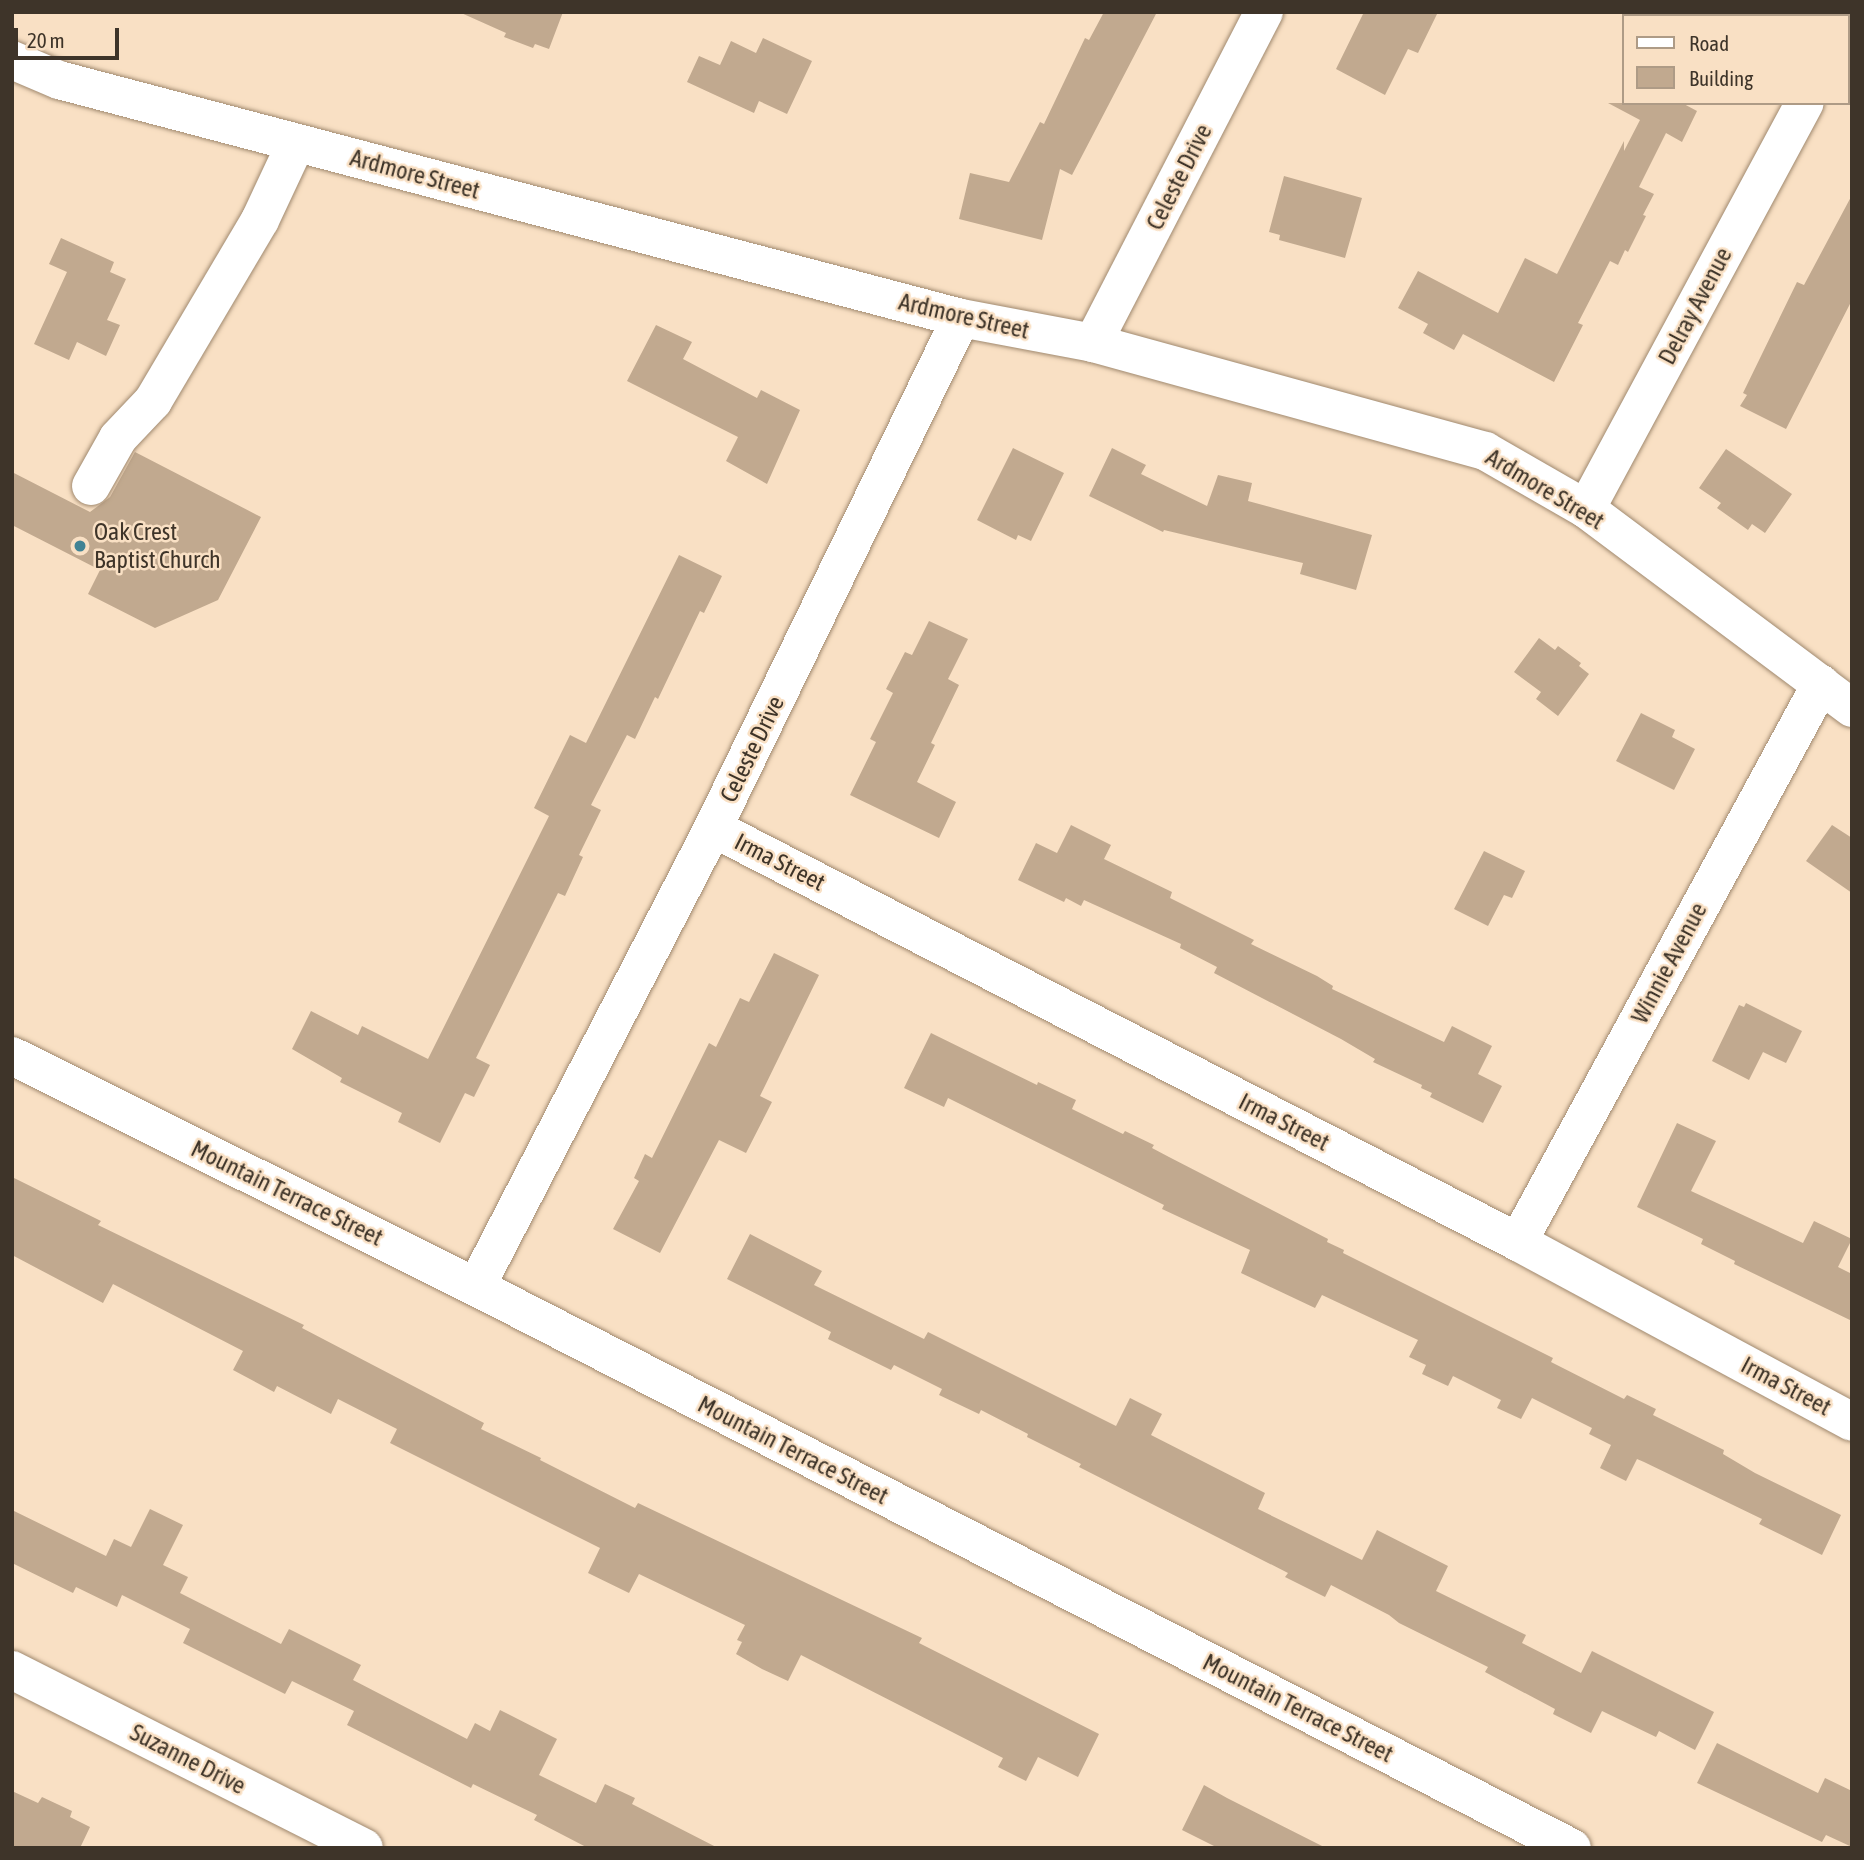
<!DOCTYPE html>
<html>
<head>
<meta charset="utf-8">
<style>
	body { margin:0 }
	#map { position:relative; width:1864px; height:1860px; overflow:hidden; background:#f9e0c4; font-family:"Asap Condensed",sans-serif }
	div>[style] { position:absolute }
	.building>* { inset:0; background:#c1a98f }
	.roads { filter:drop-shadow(0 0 2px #a0896f) drop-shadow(0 0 2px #a0896f) }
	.minor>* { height:38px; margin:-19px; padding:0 19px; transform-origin:19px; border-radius:19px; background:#fff }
	.dots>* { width:19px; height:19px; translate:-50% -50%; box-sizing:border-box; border:4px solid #f9e0c4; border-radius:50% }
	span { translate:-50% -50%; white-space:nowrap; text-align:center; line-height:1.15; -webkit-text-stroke:5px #f9e0c4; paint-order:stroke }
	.street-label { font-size:24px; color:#3e3429 }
	.poi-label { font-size:24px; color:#3e3429 }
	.left { translate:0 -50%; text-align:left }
	.frame { position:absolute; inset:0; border:14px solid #3e3429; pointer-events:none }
	.legend { position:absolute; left:1622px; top:14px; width:228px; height:91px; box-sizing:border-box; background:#f9e0c4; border:2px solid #ae9b86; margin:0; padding:9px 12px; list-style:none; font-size:21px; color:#3e3429 }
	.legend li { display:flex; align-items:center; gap:14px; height:35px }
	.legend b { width:35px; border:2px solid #ae9b86 }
	.scale { position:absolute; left:14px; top:28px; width:105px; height:32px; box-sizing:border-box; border:4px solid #3e3429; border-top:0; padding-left:9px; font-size:21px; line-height:24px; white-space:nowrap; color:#3e3429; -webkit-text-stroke:5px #f9e0c4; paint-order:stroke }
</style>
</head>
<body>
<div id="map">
	<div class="building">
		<i style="clip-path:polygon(459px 12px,563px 12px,549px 49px,535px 44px,533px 48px,504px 37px,506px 33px)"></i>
		<i style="clip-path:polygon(1104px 12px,1157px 12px,1072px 175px,1060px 169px,1042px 240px,959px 219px,970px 173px,1009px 182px,1040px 122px,1044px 124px,1085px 38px,1089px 40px)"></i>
		<i style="clip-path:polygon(1364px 12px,1438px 12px,1418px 53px,1408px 49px,1385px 95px,1336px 69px)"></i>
		<i style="clip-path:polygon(763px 38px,812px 61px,787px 114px,759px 101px,754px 113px,687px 82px,699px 56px,720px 65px,731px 41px,756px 53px)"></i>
		<i style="clip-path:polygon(1608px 103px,1682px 103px,1697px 111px,1682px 142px,1666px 133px,1639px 187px,1654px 194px,1643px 215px,1646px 216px,1628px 252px,1625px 250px,1618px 265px,1610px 261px,1578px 323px,1583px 325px,1554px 382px,1463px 334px,1454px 350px,1423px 333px,1428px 324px,1398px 308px,1418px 271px,1498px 313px,1525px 258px,1557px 274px,1624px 141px,1624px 151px,1640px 120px)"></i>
		<i style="clip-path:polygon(1284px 176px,1362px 198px,1345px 258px,1279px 240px,1280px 235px,1269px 232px)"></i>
		<i style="clip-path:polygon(1852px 195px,1852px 300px,1786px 429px,1740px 406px,1747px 395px,1743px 393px,1797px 282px,1804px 285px)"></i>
		<i style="clip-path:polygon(61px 238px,114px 262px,110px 272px,126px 279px,107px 320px,120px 325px,106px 356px,77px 342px,69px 360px,34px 344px,67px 272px,49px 264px)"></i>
		<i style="clip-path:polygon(656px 325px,692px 342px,683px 359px,757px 398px,761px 390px,800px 410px,767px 484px,726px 461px,738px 437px,627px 381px)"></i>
		<i style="clip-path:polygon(1013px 448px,1064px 473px,1031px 541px,1018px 535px,1016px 540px,977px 520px)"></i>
		<i style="clip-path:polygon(1112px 448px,1146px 465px,1141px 474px,1207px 506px,1218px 475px,1252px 483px,1248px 501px,1372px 535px,1356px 590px,1300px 574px,1303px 563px,1164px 530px,1163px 532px,1089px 496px)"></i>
		<i style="clip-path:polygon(1726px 449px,1792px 494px,1765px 533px,1752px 524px,1748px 530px,1717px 508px,1721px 503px,1699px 488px)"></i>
		<i style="clip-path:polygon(135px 452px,261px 517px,218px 600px,155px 628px,88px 594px,100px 570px,12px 525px,12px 472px,90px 512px,110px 497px)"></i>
		<i style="clip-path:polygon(679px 555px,722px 576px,704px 613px,700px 611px,658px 699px,655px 697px,635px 739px,627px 735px,591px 805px,601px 810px,579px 855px,583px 857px,565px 896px,558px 893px,476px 1058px,490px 1065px,474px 1097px,465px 1093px,440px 1143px,398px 1122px,402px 1113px,340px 1082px,342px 1078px,292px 1049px,311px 1011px,358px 1035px,362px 1026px,428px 1059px,549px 816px,534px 808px,570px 735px,586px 743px)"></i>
		<i style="clip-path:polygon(929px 621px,968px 639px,948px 679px,959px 685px,931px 743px,935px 745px,917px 782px,956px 802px,939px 838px,850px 795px,876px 742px,870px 739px,893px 693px,886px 689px,905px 652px,912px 655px)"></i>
		<i style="clip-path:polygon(1539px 638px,1555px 650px,1558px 646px,1581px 663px,1579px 666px,1589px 674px,1558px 716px,1536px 699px,1541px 692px,1514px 672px)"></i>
		<i style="clip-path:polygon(1641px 713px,1675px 730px,1672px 737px,1695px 749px,1674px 790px,1616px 761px)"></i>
		<i style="clip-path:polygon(1071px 825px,1111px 845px,1104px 859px,1172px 892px,1170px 898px,1254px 940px,1251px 944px,1317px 976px,1333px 986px,1332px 989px,1444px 1042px,1452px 1026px,1492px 1046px,1478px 1074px,1502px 1086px,1483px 1123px,1430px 1097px,1432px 1093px,1421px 1088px,1422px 1085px,1373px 1062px,1375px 1059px,1341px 1039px,1214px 973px,1217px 967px,1180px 948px,1181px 944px,1084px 900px,1081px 906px,1066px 898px,1064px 902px,1018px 880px,1036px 843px,1057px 853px)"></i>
		<i style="clip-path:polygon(1832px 825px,1852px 838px,1852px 893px,1806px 861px)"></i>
		<i style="clip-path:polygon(1484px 851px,1525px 871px,1512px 898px,1504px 895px,1488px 926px,1454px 909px)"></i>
		<i style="clip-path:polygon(774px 953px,819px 975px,760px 1096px,772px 1102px,746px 1153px,719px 1140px,660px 1253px,613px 1229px,639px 1181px,634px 1178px,645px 1154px,652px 1158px,709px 1043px,716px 1047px,740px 998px,749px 1002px)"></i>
		<i style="clip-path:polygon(1746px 1003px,1802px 1031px,1786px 1063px,1763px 1052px,1749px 1080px,1712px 1061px,1739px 1005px,1744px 1007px)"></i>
		<i style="clip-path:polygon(931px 1033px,1037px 1085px,1038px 1082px,1076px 1100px,1072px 1109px,1123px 1134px,1125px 1131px,1154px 1145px,1152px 1148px,1169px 1157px,1328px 1239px,1327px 1242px,1344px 1250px,1343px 1253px,1553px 1358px,1551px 1362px,1624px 1399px,1627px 1395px,1656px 1409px,1653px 1415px,1724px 1450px,1723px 1454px,1755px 1473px,1841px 1515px,1822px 1555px,1759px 1524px,1762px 1519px,1644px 1462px,1637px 1459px,1626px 1481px,1600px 1468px,1611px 1445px,1589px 1434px,1592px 1428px,1532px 1398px,1521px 1419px,1497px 1408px,1501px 1400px,1453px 1376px,1448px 1386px,1422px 1374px,1426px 1365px,1409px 1357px,1418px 1340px,1322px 1295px,1315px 1308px,1241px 1273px,1250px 1250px,1162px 1209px,1164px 1205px,948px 1098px,944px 1107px,904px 1088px)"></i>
		<i style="clip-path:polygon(1677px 1123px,1716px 1141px,1691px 1191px,1803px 1243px,1814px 1221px,1852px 1239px,1838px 1267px,1852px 1274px,1852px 1321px,1734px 1264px,1735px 1261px,1701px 1244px,1703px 1239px,1637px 1207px)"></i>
		<i style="clip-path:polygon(12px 1177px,101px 1221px,98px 1225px,304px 1325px,302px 1328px,484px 1423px,481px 1429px,541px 1458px,540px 1460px,635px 1508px,638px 1503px,922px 1638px,919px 1643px,1099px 1734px,1078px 1777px,1038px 1757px,1026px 1781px,998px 1767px,1003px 1758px,801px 1655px,788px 1681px,762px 1669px,736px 1654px,742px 1642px,737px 1640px,745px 1625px,639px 1574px,629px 1593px,588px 1573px,600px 1548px,390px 1443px,397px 1429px,338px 1399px,331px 1414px,277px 1386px,274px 1392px,233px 1370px,243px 1351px,113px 1284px,103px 1303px,12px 1255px)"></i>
		<i style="clip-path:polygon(750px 1234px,822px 1271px,814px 1285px,924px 1339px,928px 1332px,1116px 1426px,1130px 1398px,1162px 1414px,1151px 1435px,1265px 1493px,1258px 1509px,1362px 1560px,1377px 1530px,1448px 1566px,1436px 1591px,1526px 1635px,1522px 1643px,1581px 1673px,1592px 1651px,1714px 1712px,1695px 1750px,1659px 1731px,1656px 1737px,1602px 1711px,1591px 1733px,1553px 1714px,1555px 1709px,1485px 1672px,1488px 1667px,1399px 1623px,1389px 1615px,1331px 1585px,1325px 1597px,1285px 1577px,1288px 1573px,1079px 1467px,1081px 1464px,1027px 1437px,1028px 1434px,981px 1410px,979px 1414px,939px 1395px,942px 1389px,894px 1365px,891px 1370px,828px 1339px,831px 1332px,727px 1279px)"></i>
		<i style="clip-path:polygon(150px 1509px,183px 1525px,163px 1565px,188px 1577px,180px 1593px,281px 1644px,289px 1629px,361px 1665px,353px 1680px,467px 1739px,475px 1723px,490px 1731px,500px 1710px,557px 1739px,539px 1775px,596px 1803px,605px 1784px,635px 1798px,632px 1804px,718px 1848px,588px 1848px,534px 1820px,537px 1815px,473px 1784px,471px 1788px,347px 1725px,354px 1711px,292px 1681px,285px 1694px,183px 1643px,190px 1629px,122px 1595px,117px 1607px,76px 1587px,73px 1593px,12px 1563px,12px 1510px,106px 1556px,114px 1539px,131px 1547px)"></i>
		<i style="clip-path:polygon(1717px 1743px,1818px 1793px,1825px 1778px,1852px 1791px,1852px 1847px,1826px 1835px,1822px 1842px,1697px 1783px)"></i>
		<i style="clip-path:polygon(1204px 1785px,1227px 1798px,1326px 1848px,1218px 1848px,1182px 1830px)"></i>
		<i style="clip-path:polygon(12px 1791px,38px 1803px,42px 1797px,72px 1811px,70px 1817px,90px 1827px,80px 1848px,12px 1848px)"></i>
	</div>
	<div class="roads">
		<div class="minor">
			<i style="left:1848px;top:22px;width:7px;rotate:-56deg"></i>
			<i style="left:12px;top:60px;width:51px;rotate:23.1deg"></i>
			<i style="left:59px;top:80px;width:933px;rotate:14.78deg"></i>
			<i style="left:961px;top:318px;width:134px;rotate:10.7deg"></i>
			<i style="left:1093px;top:343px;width:407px;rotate:15.4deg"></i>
			<i style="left:1485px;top:451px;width:116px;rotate:29.9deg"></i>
			<i style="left:1586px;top:509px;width:332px;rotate:36.8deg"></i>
			<i style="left:1093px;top:343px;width:373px;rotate:-62.7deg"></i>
			<i style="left:91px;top:486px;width:55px;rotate:-60.6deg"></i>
			<i style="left:118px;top:438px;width:51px;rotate:-46.6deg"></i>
			<i style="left:153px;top:401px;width:210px;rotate:-59.4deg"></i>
			<i style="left:260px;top:220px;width:85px;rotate:-64.9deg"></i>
			<i style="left:1586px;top:509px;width:461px;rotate:-61.7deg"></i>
			<i style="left:713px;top:828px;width:905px;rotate:27.22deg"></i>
			<i style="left:1518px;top:1242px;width:379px;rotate:28.3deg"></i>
			<i style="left:12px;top:1056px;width:518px;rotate:26.47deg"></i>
			<i style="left:476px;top:1287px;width:1231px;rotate:27.11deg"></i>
			<i style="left:1518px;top:1242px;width:635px;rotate:-61.5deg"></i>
			<i style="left:476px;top:1287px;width:517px;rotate:-62.69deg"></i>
			<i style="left:713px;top:828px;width:567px;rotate:-64.07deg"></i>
			<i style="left:12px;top:1670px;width:394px;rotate:26.8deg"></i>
		</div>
	</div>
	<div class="dots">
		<i style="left:80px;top:546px;background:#418394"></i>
	</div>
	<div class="street-label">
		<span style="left:415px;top:174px;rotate:15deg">Ardmore Street</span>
		<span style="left:1179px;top:177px;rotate:-63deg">Celeste Drive</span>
		<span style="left:1695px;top:306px;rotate:-62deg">Delray Avenue</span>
		<span style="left:964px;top:316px;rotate:13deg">Ardmore Street</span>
		<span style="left:1545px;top:489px;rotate:31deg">Ardmore Street</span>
		<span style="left:752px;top:749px;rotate:-64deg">Celeste Drive</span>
		<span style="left:780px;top:862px;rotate:27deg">Irma Street</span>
		<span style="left:1669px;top:963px;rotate:-62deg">Winnie Avenue</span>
		<span style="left:1284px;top:1122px;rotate:27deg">Irma Street</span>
		<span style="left:287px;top:1193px;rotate:26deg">Mountain Terrace Street</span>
		<span style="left:1786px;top:1386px;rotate:28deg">Irma Street</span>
		<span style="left:793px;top:1450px;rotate:27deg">Mountain Terrace Street</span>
		<span style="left:1298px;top:1708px;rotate:27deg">Mountain Terrace Street</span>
		<span style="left:188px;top:1759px;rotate:27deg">Suzanne Drive</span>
	</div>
	<div class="poi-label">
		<span class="left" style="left:94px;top:546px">Oak Crest<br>Baptist Church</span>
	</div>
	<div class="frame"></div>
	<ul class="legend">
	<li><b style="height:9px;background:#fff"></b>Road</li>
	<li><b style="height:19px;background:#c1a98f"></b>Building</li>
	</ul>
	<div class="scale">20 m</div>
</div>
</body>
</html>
